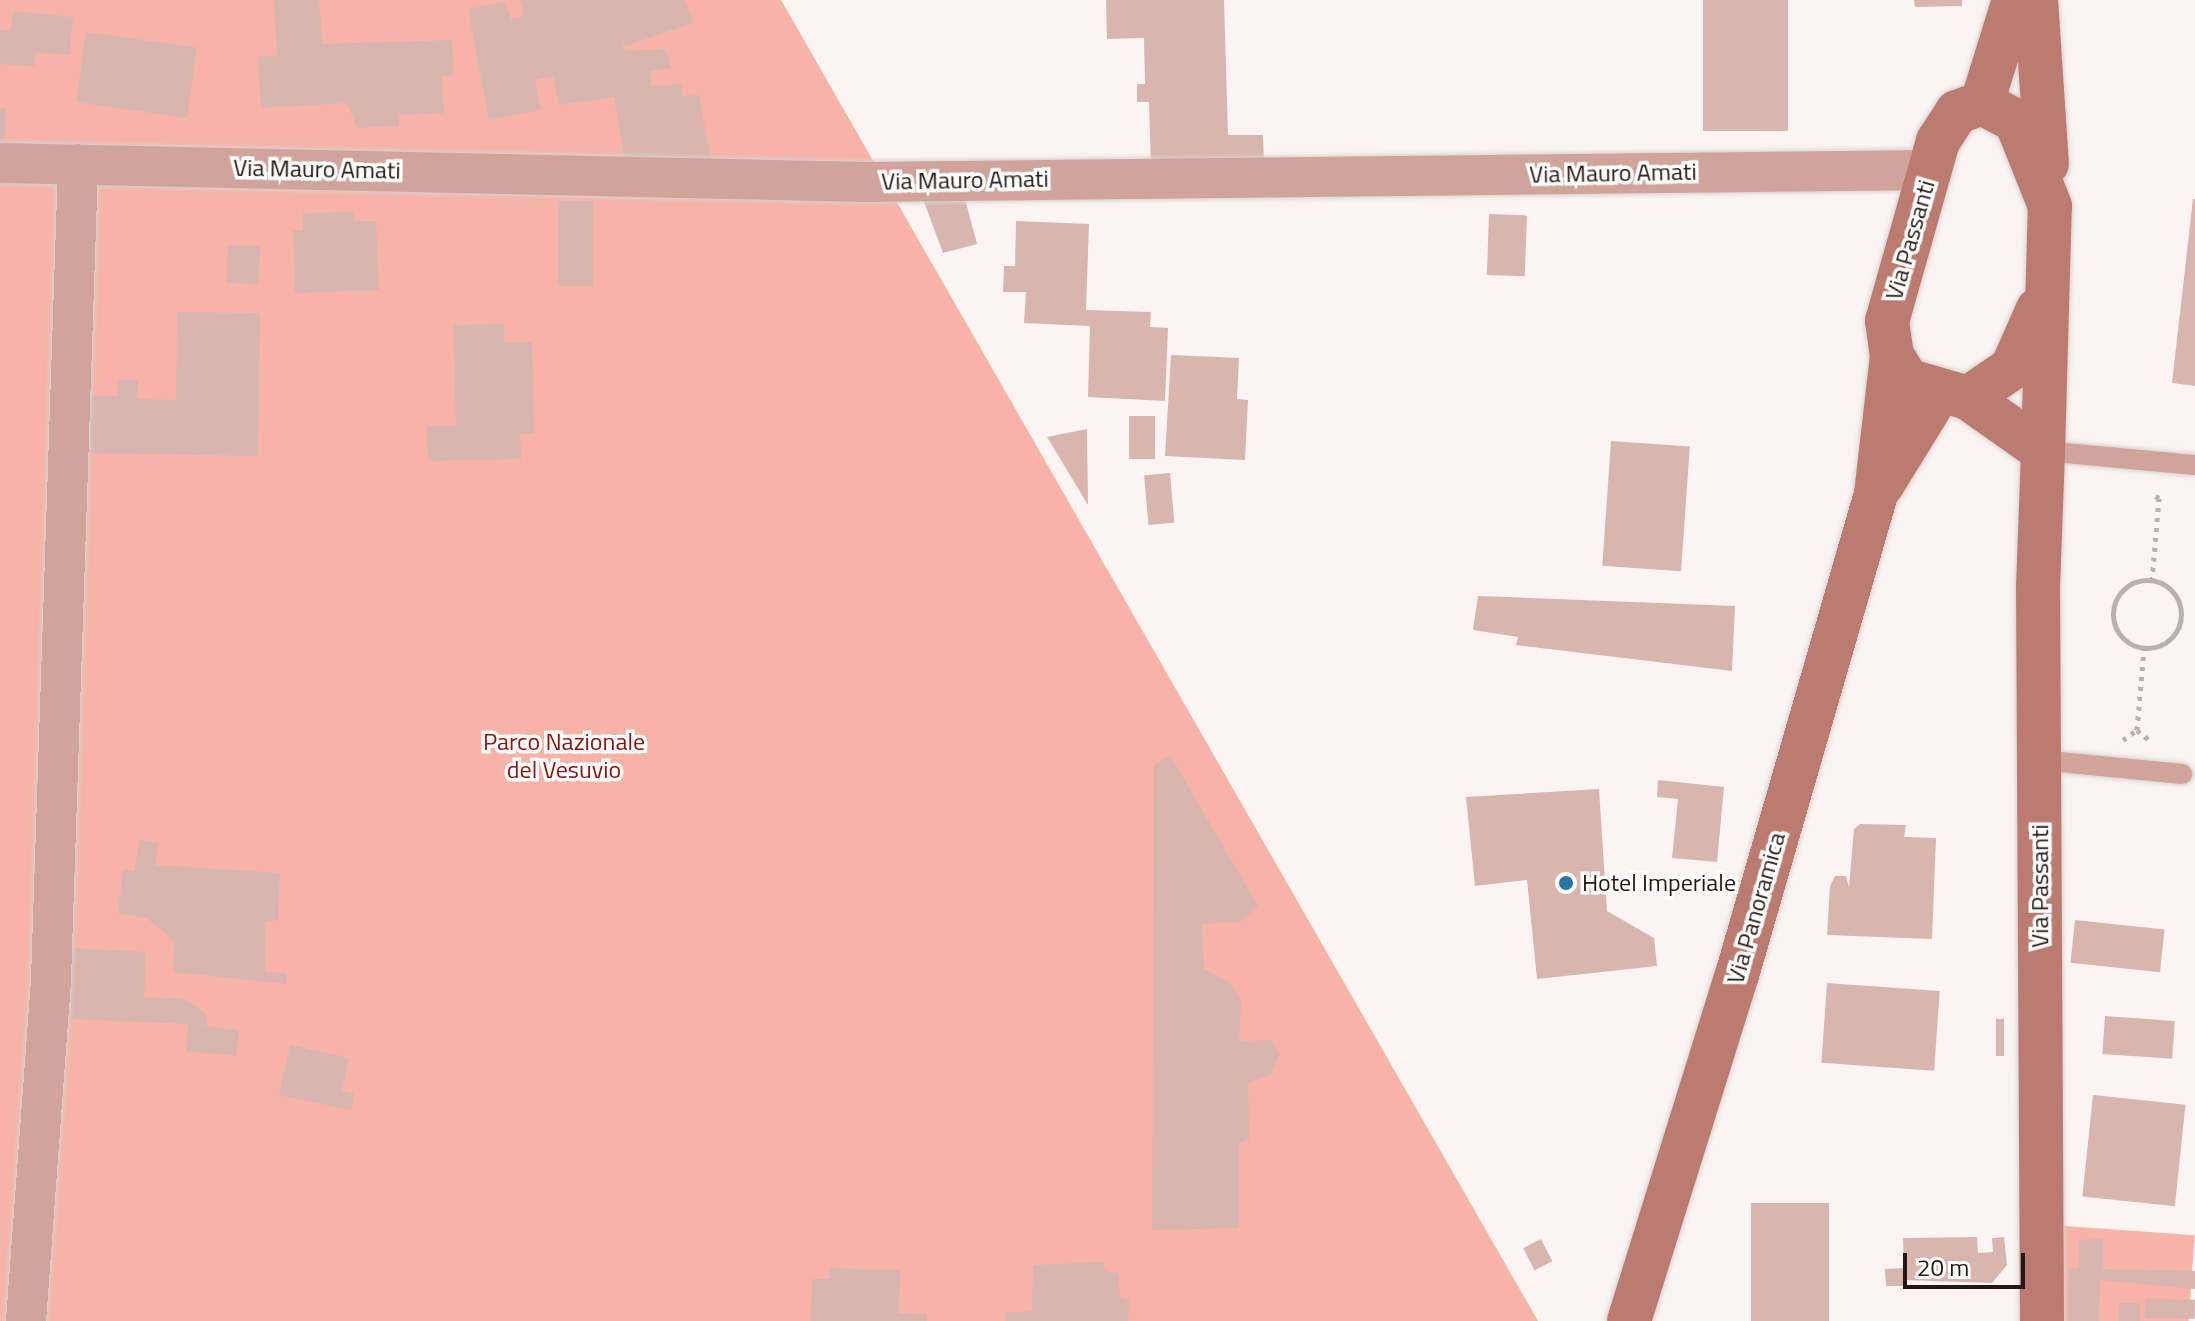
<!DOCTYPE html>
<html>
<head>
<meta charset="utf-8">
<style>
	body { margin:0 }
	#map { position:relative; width:2195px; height:1321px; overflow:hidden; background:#fbf4f2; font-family:"Titillium Web",sans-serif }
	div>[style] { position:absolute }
	.green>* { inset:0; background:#f7b3a7; transform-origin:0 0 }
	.building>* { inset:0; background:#d9b5af; transform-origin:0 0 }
	.path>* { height:5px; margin-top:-2.5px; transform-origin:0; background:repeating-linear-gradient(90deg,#bab1af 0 4px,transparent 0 10px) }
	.path>.ring { margin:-2.5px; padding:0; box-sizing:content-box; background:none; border:5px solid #bab1af; border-radius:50% }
	.roads { filter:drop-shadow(0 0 2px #d9d1cf) drop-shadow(0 0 2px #d9d1cf) }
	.lane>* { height:20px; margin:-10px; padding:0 10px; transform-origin:10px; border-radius:10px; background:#d1a49b }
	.street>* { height:40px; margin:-20px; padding:0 20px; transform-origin:20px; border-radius:20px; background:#d1a49b }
	.secondary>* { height:44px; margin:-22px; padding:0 22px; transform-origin:22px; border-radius:22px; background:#bc7b70 }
	.dots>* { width:22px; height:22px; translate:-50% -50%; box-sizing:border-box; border:4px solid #fff; border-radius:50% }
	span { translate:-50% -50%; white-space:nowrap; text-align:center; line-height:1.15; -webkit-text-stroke:7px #fff; paint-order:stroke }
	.street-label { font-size:24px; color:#241715 }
	.park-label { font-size:24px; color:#8a150a }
	.poi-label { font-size:24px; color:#241715 }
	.left { translate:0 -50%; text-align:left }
	.scale { position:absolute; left:1903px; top:1253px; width:122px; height:36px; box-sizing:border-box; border:4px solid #241715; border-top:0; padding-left:10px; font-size:24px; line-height:28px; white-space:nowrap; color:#241715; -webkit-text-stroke:6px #fff; paint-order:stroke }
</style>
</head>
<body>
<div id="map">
	<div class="green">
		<i style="clip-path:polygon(0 0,781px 0,1538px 1321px,0 1321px)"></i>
		<i style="left:2064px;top:1226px;width:131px;height:95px;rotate:4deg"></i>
	</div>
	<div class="building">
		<i style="clip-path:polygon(274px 0,319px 0,323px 44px,452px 40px,453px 75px,442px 76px,444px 113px,399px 115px,399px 126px,357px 128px,347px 103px,261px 108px,258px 57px,277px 55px)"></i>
		<i style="clip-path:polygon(520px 0,685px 0,693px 23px,625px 46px,621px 36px,624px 51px,666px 49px,671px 68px,650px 71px,652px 87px,681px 83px,683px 96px,699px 95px,712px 165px,625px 163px,614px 97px,559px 105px,553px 76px,535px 80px,541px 110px,489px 120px,468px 9px,505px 2px,511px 19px,524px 16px)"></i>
		<i style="clip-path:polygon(1106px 0,1224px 0,1228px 135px,1263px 135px,1264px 164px,1151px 168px,1149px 102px,1137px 102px,1137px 84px,1145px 84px,1144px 38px,1107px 39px)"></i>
		<i style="left:1703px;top:0;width:85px;height:131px"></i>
		<i style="clip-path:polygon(1914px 0,1962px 0,1962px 6px,1915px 7px)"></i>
		<i style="clip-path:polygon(13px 11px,73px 17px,69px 55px,36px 52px,34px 66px,0 64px,0 30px,11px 31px)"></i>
		<i style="left:86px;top:32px;width:112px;height:71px;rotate:8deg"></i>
		<i style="clip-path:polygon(0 108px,6px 108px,4px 146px,0 146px)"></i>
		<i style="clip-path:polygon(923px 199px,965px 199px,977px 244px,943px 253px)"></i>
		<i style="clip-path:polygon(2193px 199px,2195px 199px,2195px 386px,2172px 383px)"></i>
		<i style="left:558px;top:201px;width:35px;height:85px"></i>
		<i style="clip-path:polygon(353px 212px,354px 221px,376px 221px,379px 290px,295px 293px,293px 230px,303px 230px,303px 213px)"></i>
		<i style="left:1489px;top:214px;width:38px;height:61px;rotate:2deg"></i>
		<i style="clip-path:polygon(1016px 221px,1089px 224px,1086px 310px,1151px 312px,1150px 327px,1168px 328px,1165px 401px,1088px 397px,1090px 326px,1024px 323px,1026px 292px,1003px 292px,1004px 266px,1015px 266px)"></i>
		<i style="left:228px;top:245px;width:32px;height:38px;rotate:2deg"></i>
		<i style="clip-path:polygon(177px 312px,260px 313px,258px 456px,89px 453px,90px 396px,117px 396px,117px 380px,138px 380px,138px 399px,176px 400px)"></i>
		<i style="clip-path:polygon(504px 324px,504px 342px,532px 342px,534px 433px,520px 434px,521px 459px,428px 461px,427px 426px,456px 426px,453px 325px)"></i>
		<i style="clip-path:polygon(1171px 355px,1239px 358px,1237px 399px,1248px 400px,1245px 460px,1165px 456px)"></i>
		<i style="left:1129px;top:416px;width:26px;height:43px"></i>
		<i style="clip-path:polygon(1087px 429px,1088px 505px,1047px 437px)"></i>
		<i style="left:1611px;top:441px;width:79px;height:125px;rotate:4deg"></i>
		<i style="left:1170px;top:473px;width:50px;height:26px;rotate:85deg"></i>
		<i style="clip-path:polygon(1478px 596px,1735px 606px,1732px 671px,1516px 645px,1518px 637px,1473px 630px)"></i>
		<i style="clip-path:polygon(1170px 755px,1258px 906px,1240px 922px,1202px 924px,1204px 969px,1229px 982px,1241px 1001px,1239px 1041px,1272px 1040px,1279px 1054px,1272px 1074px,1248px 1083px,1249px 1139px,1239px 1143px,1239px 1228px,1152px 1230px,1154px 765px)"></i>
		<i style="clip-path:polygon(1658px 780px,1724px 787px,1717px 862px,1672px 858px,1678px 799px,1657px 797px)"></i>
		<i style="clip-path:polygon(1599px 789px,1607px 911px,1654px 938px,1657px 966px,1537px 979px,1527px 880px,1475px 886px,1466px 797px)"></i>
		<i style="clip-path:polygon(1860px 824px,1906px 825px,1904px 837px,1936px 838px,1932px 939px,1827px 935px,1830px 886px,1835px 876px,1846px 876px,1849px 887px,1854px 829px)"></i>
		<i style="clip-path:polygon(140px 840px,158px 843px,155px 865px,280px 873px,278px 920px,266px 922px,265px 972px,287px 973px,286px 984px,173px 972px,174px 941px,147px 918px,118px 913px,123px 870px,134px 871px)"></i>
		<i style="left:2075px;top:920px;width:90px;height:43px;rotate:6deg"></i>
		<i style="clip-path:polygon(73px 948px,146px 952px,144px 997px,185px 999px,206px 1014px,208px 1025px,200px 1026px,239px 1030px,236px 1056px,186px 1051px,188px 1024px,70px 1019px)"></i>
		<i style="left:1827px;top:983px;width:113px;height:80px;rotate:4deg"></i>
		<i style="left:2105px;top:1016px;width:70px;height:38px;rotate:4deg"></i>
		<i style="left:1996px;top:1019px;width:8px;height:37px"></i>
		<i style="clip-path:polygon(290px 1045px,349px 1058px,342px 1091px,354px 1094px,351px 1110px,279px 1095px)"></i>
		<i style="left:2093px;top:1095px;width:93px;height:102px;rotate:6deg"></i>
		<i style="left:1751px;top:1203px;width:78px;height:118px"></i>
		<i style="clip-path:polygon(1977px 1237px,1978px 1253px,1993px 1252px,1992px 1238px,2004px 1237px,2007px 1265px,1992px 1283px,1904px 1280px,1905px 1286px,1886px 1286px,1885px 1269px,1904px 1268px,1903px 1238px)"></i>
		<i style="left:1541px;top:1239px;width:25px;height:20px;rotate:63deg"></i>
		<i style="clip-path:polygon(2103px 1239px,2103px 1269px,2195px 1271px,2195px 1289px,2100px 1280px,2099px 1321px,2068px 1321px,2069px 1269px,2079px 1268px,2078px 1240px)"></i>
		<i style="clip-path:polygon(1103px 1262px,1105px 1271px,1118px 1273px,1120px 1297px,1129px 1300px,1128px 1321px,1005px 1321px,1005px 1313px,1032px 1311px,1033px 1265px)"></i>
		<i style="clip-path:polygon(829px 1268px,900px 1270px,899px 1313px,927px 1314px,927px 1321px,811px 1321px,812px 1279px,829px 1279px)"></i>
		<i style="left:2145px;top:1299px;width:50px;height:19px;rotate:1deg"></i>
		<i style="left:2119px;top:1303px;width:21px;height:18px"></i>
	</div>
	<div class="path">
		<i class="ring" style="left:2113px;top:580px;width:63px;height:63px"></i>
		<i style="left:2152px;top:581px;width:83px;rotate:-85.2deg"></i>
		<i style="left:2159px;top:498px;width:8px;rotate:-150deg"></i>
		<i style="left:2137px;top:730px;width:81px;rotate:-85.1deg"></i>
		<i style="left:2123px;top:740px;width:17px;rotate:-36deg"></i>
		<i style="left:2137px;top:730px;width:16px;rotate:40deg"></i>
	</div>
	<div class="roads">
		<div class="lane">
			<i style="left:2043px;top:451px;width:153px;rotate:5.3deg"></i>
			<i style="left:2039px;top:760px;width:144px;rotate:5.6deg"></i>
		</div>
		<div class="street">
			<i style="left:0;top:163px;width:866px;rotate:1.26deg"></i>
			<i style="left:866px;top:182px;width:1064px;rotate:-0.65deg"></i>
			<i style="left:26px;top:1321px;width:343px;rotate:-85.8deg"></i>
			<i style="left:51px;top:979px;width:815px;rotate:-88.1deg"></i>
		</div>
		<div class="secondary">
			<i style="left:2036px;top:0;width:164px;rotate:86.2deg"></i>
			<i style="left:1982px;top:103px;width:108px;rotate:-72.7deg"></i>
			<i style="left:1968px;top:398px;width:53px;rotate:-34.3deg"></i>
			<i style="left:2012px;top:368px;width:64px;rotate:-66.2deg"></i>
			<i style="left:1882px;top:485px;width:107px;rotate:-58.4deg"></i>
			<i style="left:1629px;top:1321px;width:362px;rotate:-72.7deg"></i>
			<i style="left:1737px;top:975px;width:501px;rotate:-73.88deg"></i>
			<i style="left:1876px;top:494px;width:140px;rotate:-83.4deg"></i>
			<i style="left:2042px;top:1321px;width:733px;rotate:-90.31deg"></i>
			<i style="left:2038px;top:588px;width:137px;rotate:-87.9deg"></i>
			<i style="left:2043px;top:451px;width:245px;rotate:-88.4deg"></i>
			<i style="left:2050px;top:206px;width:92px;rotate:-111.8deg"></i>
			<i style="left:2016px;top:121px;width:38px;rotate:-152deg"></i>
			<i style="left:1982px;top:103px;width:27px;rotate:160deg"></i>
			<i style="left:1957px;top:112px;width:35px;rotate:123deg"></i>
			<i style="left:1938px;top:141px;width:187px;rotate:105.8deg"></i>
			<i style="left:1887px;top:321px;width:34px;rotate:82deg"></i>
			<i style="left:1892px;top:355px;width:29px;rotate:59deg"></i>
			<i style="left:1907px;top:380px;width:64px;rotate:16.4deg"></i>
			<i style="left:1968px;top:398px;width:92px;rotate:35.2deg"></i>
		</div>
	</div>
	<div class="dots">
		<i style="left:1566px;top:883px;background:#2677a8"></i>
	</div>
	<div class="street-label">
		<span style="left:317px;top:169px;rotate:1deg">Via Mauro Amati</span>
		<span style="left:1613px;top:173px;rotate:-1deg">Via Mauro Amati</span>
		<span style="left:965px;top:180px;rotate:-1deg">Via Mauro Amati</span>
		<span style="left:1910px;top:240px;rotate:-74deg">Via Passanti</span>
		<span style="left:2040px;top:886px;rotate:-90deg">Via Passanti</span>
		<span style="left:1756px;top:908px;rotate:-74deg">Via Panoramica</span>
	</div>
	<div class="park-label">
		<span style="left:564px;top:756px">Parco Nazionale<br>del Vesuvio</span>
	</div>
	<div class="poi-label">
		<span class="left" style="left:1582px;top:883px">Hotel Imperiale</span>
	</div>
	<div class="scale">20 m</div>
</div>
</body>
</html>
